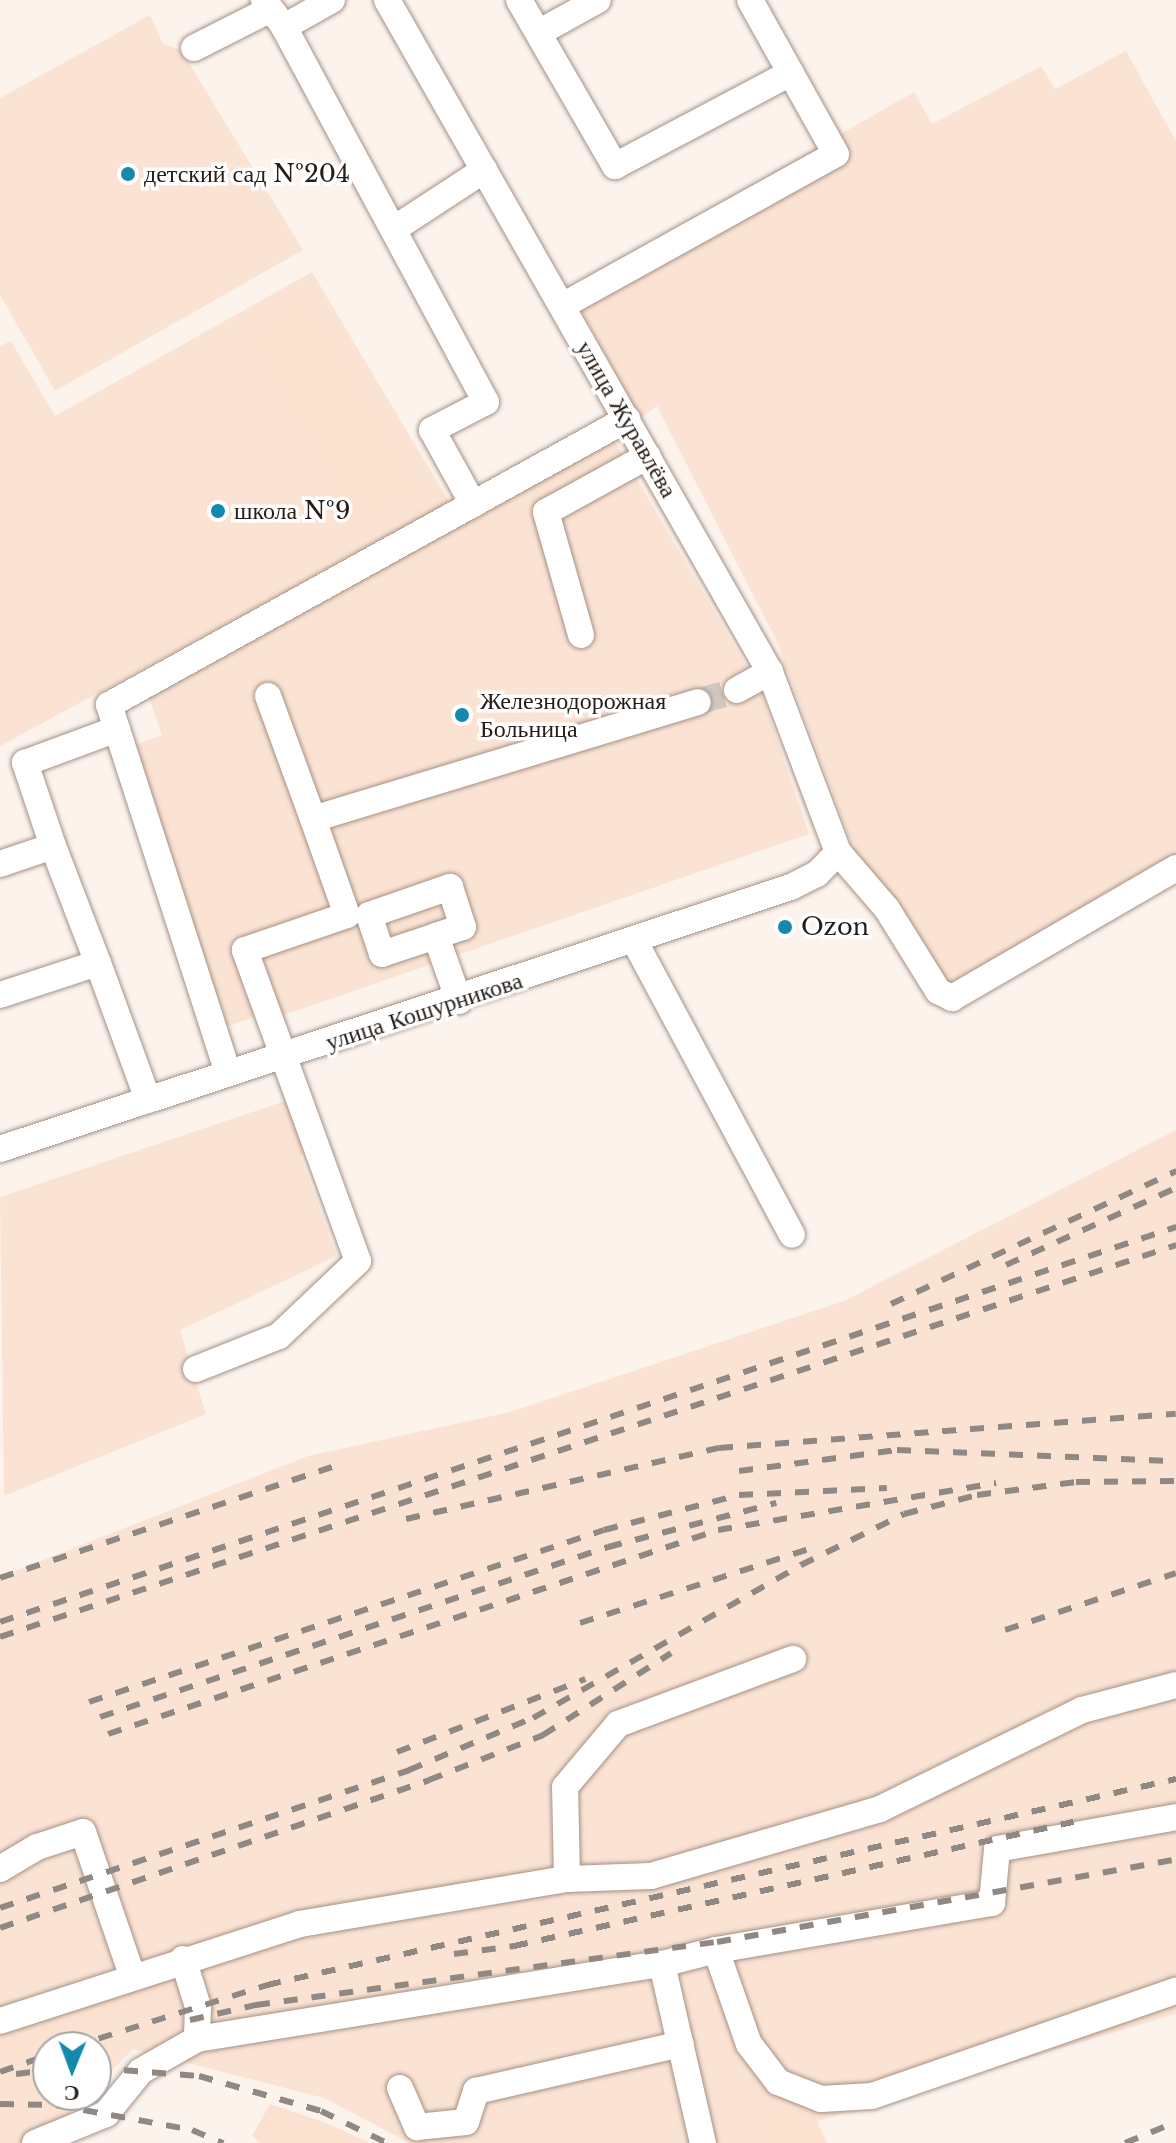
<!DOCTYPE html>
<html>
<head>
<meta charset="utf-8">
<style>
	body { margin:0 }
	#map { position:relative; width:1176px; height:2143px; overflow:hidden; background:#fcf3ed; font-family:"Libre Baskerville",serif }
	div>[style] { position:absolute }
	.built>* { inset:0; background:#fbe3d4 }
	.green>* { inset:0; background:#fbe1d0; transform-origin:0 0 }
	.minor-tunnel>* { height:26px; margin-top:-13px; transform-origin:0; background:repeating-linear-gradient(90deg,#d1c8c2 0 26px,transparent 0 39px) }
	.roads { filter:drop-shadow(0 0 2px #a59184) drop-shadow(0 0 2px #a59184) }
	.minor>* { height:26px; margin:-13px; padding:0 13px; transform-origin:13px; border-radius:13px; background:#fff }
	.rail>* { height:6px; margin-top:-3px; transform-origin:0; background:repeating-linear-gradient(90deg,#908882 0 14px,transparent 0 28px) }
	.dots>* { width:22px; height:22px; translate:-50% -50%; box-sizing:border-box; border:4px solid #fff; border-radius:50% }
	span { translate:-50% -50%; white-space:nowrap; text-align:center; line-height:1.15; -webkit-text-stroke:7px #fff; paint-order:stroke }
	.poi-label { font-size:24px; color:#251d18 }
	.left { translate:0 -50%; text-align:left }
	.street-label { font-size:24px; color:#251d18 }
	.north { position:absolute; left:32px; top:2031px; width:80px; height:80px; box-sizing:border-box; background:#fff; border:2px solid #a8a5a3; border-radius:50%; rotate:181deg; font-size:22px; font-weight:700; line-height:32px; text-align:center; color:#251d18 }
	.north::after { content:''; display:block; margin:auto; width:28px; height:36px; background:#1389ad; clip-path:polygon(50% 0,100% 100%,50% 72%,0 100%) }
</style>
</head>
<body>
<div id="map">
	<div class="built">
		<i style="clip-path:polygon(150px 15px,163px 44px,181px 50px,303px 250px,55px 391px,0 295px,0 98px)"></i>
		<i style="clip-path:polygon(1126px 51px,1176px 141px,1176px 877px,950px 989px,858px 861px,776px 640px,657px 406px,640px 418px,570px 289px,914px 92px,932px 124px,1041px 66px,1055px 89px)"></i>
		<i style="clip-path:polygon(312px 272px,450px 503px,0 746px,0 346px,11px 341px,55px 416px)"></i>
		<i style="clip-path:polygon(613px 438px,761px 691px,809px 834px,261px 1023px,257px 1016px,204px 1035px,113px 754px,162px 735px,148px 695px)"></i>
		<i style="clip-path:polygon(291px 1099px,310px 1150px,300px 1155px,337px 1256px,180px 1330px,206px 1414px,4px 1496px,0 1197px)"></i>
		<i style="clip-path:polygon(1176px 1130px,1176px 2014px,818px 2121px,815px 2143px,410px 2143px,324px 2098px,133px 2049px,96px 2087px,96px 2047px,48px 2047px,48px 2095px,88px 2095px,57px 2126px,19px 2143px,0 2143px,0 1577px,308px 1456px,510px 1412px,844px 1301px)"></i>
	</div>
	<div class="green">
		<i style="left:311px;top:291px;width:229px;height:83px;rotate:60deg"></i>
		<i style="clip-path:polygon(153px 1983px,172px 1987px,176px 2000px,0 2058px,0 2037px,128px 1987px)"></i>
		<i style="clip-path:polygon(749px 2076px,773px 2083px,790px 2104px,810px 2106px,827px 2143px,739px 2143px,767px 2130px)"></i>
		<i style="clip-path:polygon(270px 2104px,326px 2123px,370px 2143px,260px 2143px,252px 2136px)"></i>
	</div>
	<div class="minor-tunnel">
		<i style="left:698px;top:702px;width:41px;rotate:-17.1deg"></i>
	</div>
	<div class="roads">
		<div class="minor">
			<i style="left:264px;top:0;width:34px;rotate:53deg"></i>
			<i style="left:284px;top:27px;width:426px;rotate:61.7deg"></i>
			<i style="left:486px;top:402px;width:61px;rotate:152.6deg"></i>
			<i style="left:432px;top:430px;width:85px;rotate:61deg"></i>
			<i style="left:387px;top:0;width:773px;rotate:60.32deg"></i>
			<i style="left:770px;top:672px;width:192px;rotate:69.3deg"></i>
			<i style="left:838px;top:852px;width:75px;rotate:49.3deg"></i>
			<i style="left:887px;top:909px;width:97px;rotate:58.1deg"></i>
			<i style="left:938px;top:991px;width:16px;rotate:27deg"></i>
			<i style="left:952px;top:998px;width:259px;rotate:-30.1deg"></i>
			<i style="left:519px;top:0;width:192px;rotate:60deg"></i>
			<i style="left:615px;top:166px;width:199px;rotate:-27.9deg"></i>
			<i style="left:284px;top:27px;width:55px;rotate:-29.4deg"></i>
			<i style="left:540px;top:32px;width:66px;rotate:-28.9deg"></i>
			<i style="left:194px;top:48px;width:84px;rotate:-26.9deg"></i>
			<i style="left:394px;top:229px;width:108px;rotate:-33.2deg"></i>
			<i style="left:562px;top:306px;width:313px;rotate:-29deg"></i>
			<i style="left:836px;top:154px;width:176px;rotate:-119.2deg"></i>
			<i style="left:581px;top:635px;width:128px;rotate:-105.9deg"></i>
			<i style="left:546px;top:512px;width:116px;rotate:-28.8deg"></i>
			<i style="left:737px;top:690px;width:38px;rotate:-29deg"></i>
			<i style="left:268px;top:696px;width:131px;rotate:69.9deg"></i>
			<i style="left:53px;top:846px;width:125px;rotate:69deg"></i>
			<i style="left:0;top:864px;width:56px;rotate:-18.8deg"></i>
			<i style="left:53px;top:846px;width:88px;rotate:-108.6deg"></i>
			<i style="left:25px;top:763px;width:98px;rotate:-20.3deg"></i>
			<i style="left:436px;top:936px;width:57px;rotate:161.6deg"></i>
			<i style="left:382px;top:954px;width:41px;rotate:-108.4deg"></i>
			<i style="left:369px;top:915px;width:86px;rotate:-19.1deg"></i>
			<i style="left:450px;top:887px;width:42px;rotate:72deg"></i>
			<i style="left:463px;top:927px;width:28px;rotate:162deg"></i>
			<i style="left:436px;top:936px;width:69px;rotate:70.5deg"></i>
			<i style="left:635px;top:942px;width:332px;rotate:61.8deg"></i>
			<i style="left:0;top:995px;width:103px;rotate:-18.1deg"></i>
			<i style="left:98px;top:963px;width:146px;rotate:69.9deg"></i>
			<i style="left:228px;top:1073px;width:387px;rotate:-107.9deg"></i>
			<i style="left:109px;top:705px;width:592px;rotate:-28.9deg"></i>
			<i style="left:0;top:1149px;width:833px;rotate:-18.33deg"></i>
			<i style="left:791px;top:887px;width:29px;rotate:-27deg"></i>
			<i style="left:817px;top:874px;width:30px;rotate:-46deg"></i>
			<i style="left:196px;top:1369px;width:89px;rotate:-21.7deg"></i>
			<i style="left:279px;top:1336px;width:109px;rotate:-43.5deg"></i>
			<i style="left:358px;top:1261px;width:331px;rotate:-110deg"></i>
			<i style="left:245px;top:950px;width:108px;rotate:-18.9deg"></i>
			<i style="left:347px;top:915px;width:102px;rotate:-109.5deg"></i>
			<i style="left:313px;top:819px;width:402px;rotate:-16.9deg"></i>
			<i style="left:0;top:1869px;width:43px;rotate:-30.7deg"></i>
			<i style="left:37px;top:1847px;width:48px;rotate:-18.1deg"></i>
			<i style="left:83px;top:1832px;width:151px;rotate:71.1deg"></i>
			<i style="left:567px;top:1879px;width:84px;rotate:-2deg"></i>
			<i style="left:651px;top:1876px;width:239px;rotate:-16.3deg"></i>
			<i style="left:880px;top:1809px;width:225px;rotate:-26.1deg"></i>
			<i style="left:1082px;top:1710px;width:97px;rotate:-14.9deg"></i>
			<i style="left:716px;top:1950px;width:280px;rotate:-9.7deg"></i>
			<i style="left:992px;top:1903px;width:54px;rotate:-84.7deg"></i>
			<i style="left:997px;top:1849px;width:182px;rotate:-10.1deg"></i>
			<i style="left:183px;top:1959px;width:50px;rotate:72.6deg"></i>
			<i style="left:198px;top:2007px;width:32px;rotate:92deg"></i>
			<i style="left:662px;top:1964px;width:184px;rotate:77.1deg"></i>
			<i style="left:0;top:2021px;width:315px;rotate:-17.9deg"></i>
			<i style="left:300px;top:1924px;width:271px;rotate:-9.6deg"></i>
			<i style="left:567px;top:1879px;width:92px;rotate:-91.2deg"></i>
			<i style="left:565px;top:1787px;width:82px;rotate:-49.9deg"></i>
			<i style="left:618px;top:1724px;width:187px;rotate:-20.4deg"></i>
			<i style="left:400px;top:2088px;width:43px;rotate:66.4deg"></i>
			<i style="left:417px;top:2127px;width:49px;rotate:-5.8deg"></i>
			<i style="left:466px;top:2122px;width:33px;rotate:-72deg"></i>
			<i style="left:476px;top:2091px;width:210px;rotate:-12.9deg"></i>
			<i style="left:35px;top:2143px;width:77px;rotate:-22.2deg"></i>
			<i style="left:106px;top:2114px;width:55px;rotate:-50.9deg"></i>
			<i style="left:141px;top:2071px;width:64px;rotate:-29.7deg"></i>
			<i style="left:197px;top:2039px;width:471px;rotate:-9.2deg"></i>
			<i style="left:662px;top:1964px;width:56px;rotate:-14.5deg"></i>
			<i style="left:716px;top:1950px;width:100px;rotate:70.7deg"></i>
			<i style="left:749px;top:2044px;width:48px;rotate:52.7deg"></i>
			<i style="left:778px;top:2082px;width:46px;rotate:21.6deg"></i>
			<i style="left:821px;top:2099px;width:51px;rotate:-3.4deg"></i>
			<i style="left:872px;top:2096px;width:322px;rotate:-19.1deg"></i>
		</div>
	</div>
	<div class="rail">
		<i style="left:1006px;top:1265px;width:187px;rotate:-24.4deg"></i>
		<i style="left:891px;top:1304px;width:315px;rotate:-25deg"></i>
		<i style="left:739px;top:1471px;width:159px;rotate:-7.6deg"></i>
		<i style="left:897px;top:1450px;width:279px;rotate:2.3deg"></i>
		<i style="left:406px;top:1519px;width:321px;rotate:-12.8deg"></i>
		<i style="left:719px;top:1448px;width:458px;rotate:-4.3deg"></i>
		<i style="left:0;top:1578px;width:363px;rotate:-18.5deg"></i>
		<i style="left:0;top:1622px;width:1241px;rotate:-18.57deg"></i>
		<i style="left:580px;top:1623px;width:250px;rotate:-17.9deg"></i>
		<i style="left:1005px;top:1630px;width:180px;rotate:-18.4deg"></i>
		<i style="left:0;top:1637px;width:1240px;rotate:-18.43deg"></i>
		<i style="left:89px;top:1702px;width:543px;rotate:-18.47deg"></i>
		<i style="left:604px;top:1530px;width:139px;rotate:-14.5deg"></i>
		<i style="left:739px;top:1495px;width:148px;rotate:-2.7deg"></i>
		<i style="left:100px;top:1717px;width:536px;rotate:-18.5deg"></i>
		<i style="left:608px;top:1547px;width:174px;rotate:-14.7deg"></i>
		<i style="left:108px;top:1734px;width:643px;rotate:-18.49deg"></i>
		<i style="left:718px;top:1530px;width:282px;rotate:-9.6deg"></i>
		<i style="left:397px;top:1752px;width:202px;rotate:-21.2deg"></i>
		<i style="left:0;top:1908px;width:432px;rotate:-18.6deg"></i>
		<i style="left:409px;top:1770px;width:134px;rotate:-22.8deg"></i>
		<i style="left:533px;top:1718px;width:309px;rotate:-29.7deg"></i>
		<i style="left:801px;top:1565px;width:115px;rotate:-26.3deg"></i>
		<i style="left:904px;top:1514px;width:75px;rotate:-14.6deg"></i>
		<i style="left:977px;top:1495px;width:100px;rotate:-7.5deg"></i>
		<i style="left:1076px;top:1482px;width:100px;rotate:-0.6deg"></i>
		<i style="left:0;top:1928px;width:454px;rotate:-19deg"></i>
		<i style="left:429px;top:1780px;width:123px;rotate:-21.5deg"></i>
		<i style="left:543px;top:1735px;width:152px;rotate:-32.6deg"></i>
		<i style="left:454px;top:1954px;width:61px;rotate:-7.6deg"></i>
		<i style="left:514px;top:1946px;width:573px;rotate:-12.51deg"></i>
		<i style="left:190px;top:2020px;width:68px;rotate:-12.8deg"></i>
		<i style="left:256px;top:2005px;width:465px;rotate:-7.8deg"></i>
		<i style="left:717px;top:1942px;width:466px;rotate:-10.2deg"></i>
		<i style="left:72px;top:2047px;width:205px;rotate:-17.6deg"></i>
		<i style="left:267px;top:1985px;width:932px;rotate:-12.77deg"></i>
		<i style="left:96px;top:2068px;width:103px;rotate:4.4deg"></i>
		<i style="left:199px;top:2076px;width:127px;rotate:16deg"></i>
		<i style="left:321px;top:2111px;width:73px;rotate:25.9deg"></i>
		<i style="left:0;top:2072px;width:51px;rotate:-19.5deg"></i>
		<i style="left:16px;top:2074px;width:32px;rotate:-7deg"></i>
		<i style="left:0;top:2104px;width:56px;rotate:1deg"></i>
		<i style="left:56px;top:2105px;width:138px;rotate:10.4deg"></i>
		<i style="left:192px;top:2130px;width:34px;rotate:23deg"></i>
		<i style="left:1125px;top:2143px;width:55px;rotate:-22.4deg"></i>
	</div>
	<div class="dots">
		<i style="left:128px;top:174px;background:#1389ad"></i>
		<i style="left:218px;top:511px;background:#1389ad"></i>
		<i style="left:462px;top:715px;background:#1389ad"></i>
		<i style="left:785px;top:927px;background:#1389ad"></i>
	</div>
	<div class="poi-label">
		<span class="left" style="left:144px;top:174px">детский сад №204</span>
		<span class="left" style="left:234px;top:511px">школа №9</span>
		<span class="left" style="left:480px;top:715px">Железнодорожная<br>Больница</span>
		<span class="left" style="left:801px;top:927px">Ozon</span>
	</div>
	<div class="street-label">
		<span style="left:627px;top:419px;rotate:60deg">улица Журавлёва</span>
		<span style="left:424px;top:1011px;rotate:-18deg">улица Кошурникова</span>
	</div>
	<div class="north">С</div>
</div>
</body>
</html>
